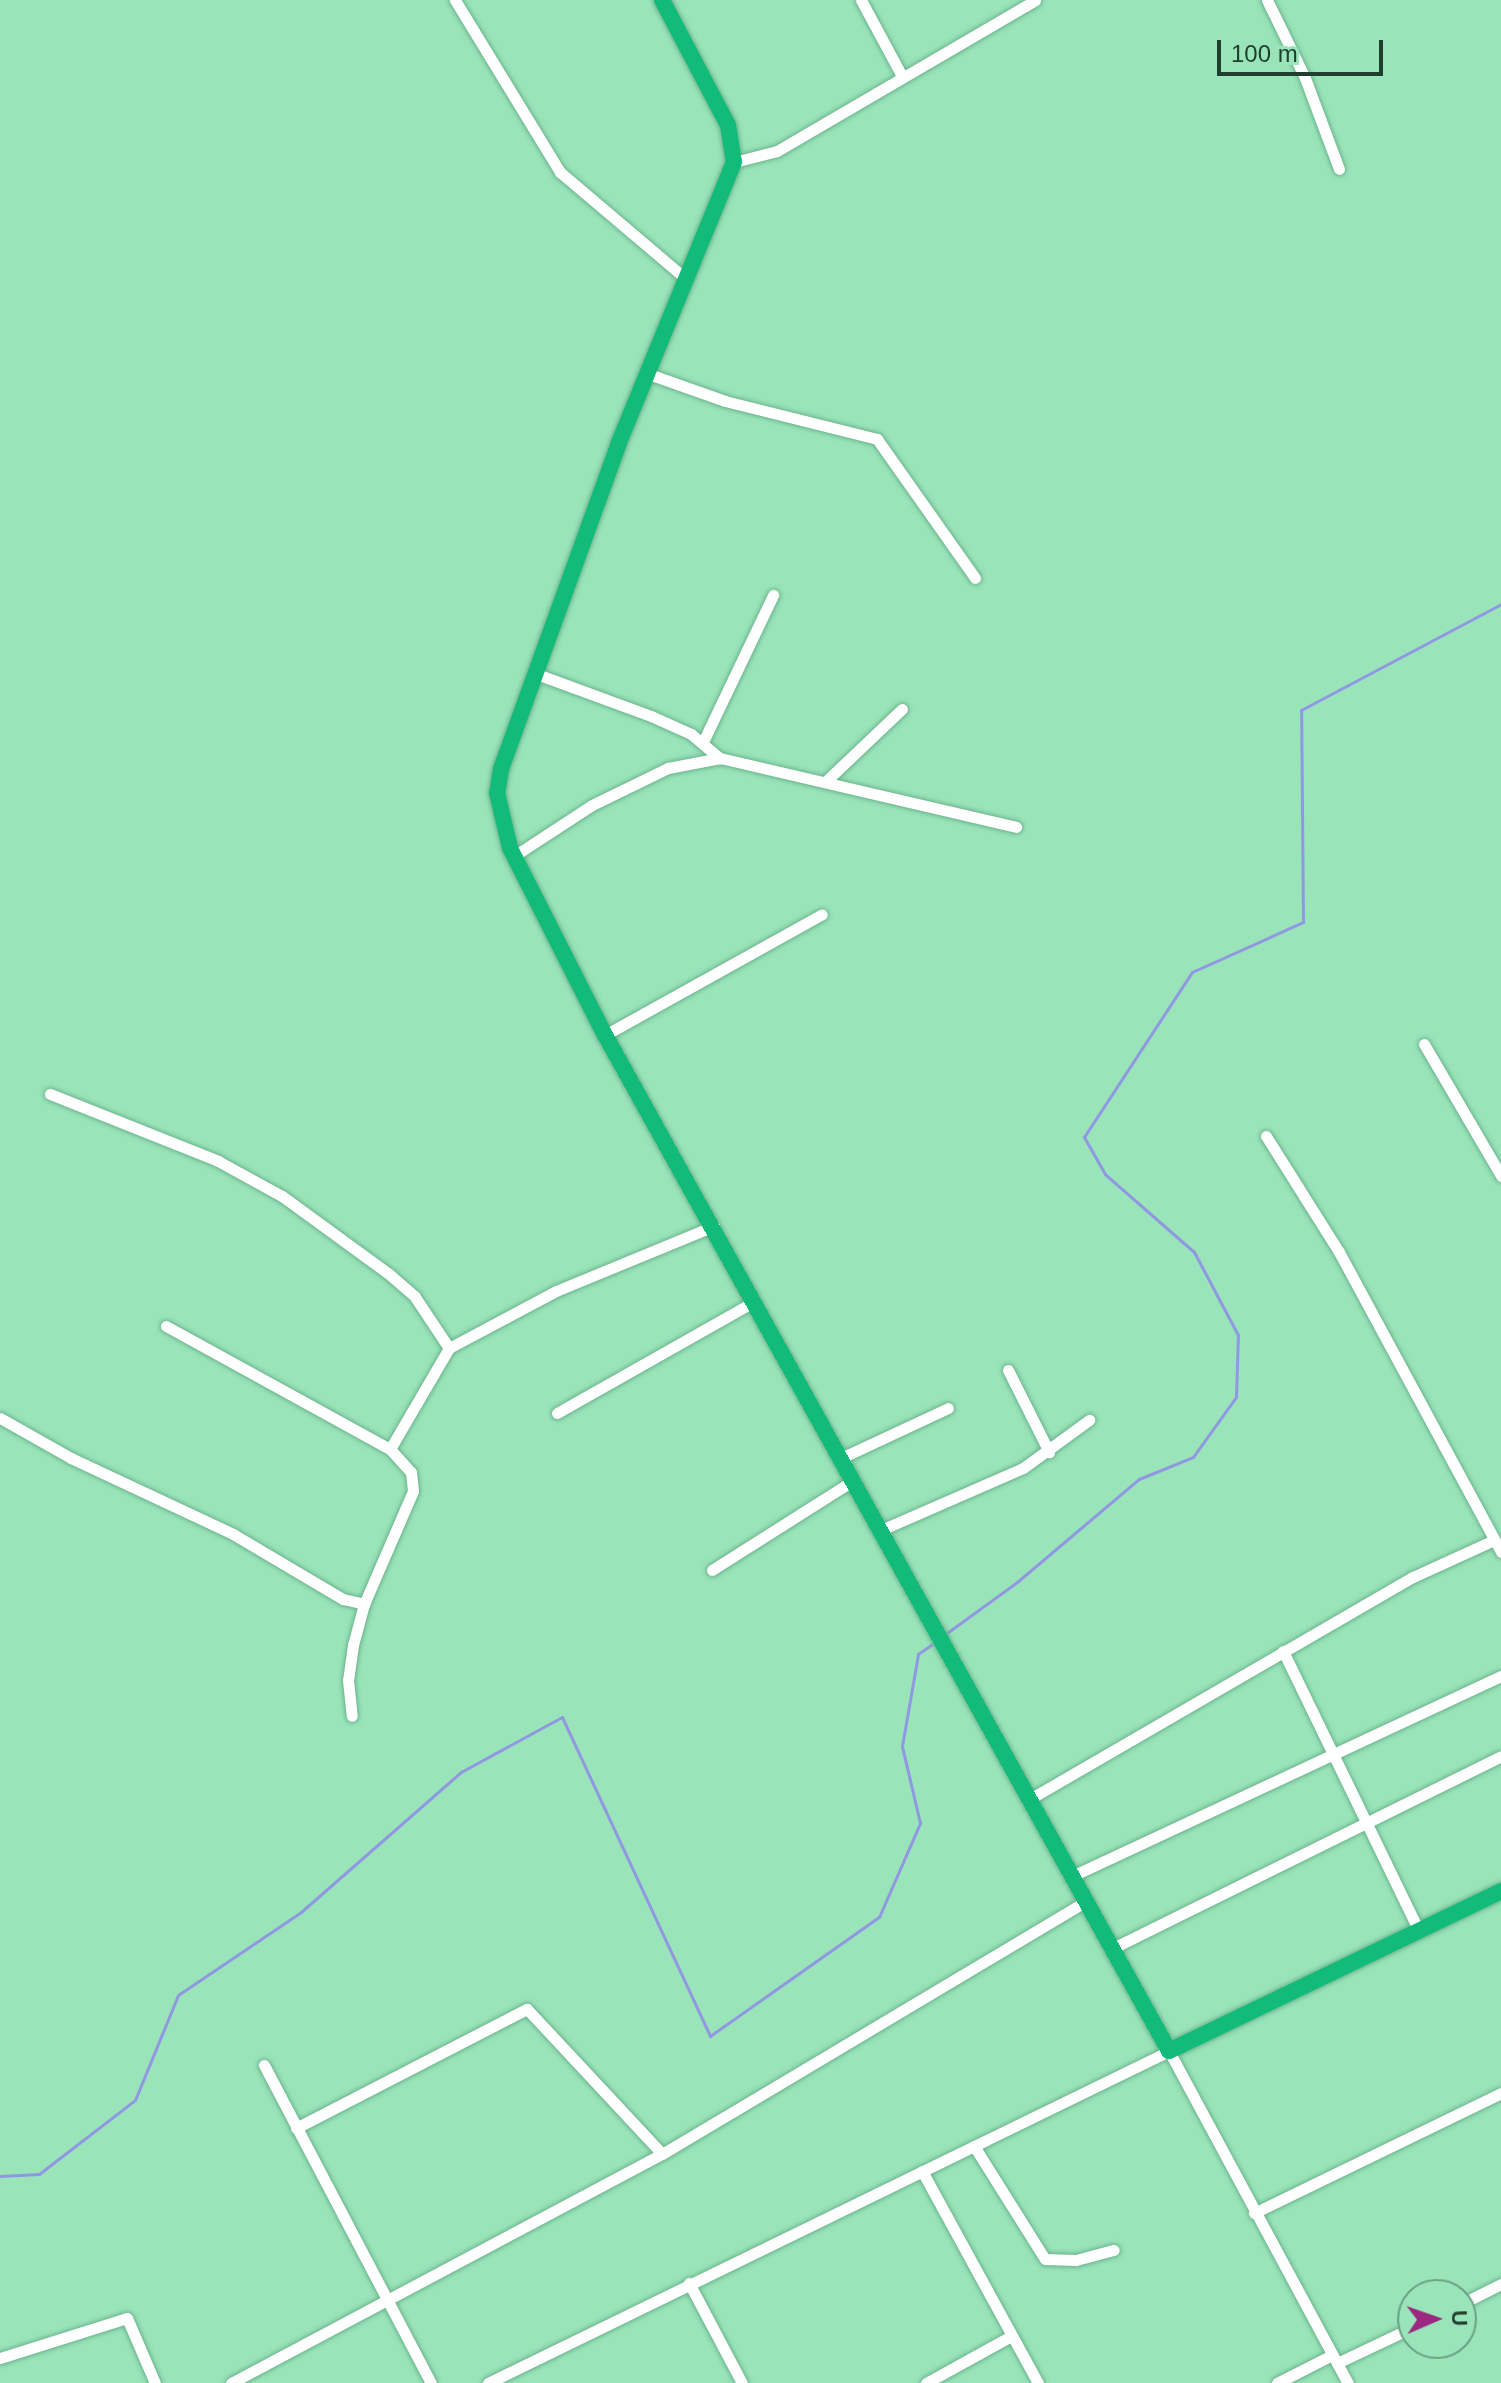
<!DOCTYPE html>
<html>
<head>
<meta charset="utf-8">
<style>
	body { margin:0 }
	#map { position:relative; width:1501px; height:2383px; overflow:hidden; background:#9ae4ba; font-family:Helvetica,sans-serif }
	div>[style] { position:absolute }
	.stream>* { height:3px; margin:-1.5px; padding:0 1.5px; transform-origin:1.5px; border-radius:1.5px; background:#9098e1 }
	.roads { filter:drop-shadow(0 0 2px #6bb48c) drop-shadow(0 0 2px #6bb48c) }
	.minor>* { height:11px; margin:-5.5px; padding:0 5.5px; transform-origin:5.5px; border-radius:5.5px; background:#fff }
	.highway>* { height:16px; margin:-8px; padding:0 8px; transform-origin:8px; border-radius:8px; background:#12bb79 }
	span { translate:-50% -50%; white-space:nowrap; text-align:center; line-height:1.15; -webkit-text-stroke:8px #9ae4ba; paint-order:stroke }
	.north { position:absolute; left:1397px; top:2279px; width:80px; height:80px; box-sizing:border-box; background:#9ae4ba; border:2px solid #69a282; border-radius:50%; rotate:88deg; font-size:22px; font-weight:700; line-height:32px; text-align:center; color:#1f3e2d }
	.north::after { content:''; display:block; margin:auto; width:28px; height:36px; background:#9d2882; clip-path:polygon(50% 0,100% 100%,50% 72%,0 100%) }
	.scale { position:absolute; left:1217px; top:40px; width:166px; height:36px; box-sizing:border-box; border:4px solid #1f3e2d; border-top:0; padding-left:10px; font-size:24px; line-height:28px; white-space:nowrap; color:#1f3e2d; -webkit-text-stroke:6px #9ae4ba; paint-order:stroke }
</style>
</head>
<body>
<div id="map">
	<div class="stream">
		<i style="left:944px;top:1635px;width:90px;rotate:-36deg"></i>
		<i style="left:1017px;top:1582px;width:160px;rotate:-40.2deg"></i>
		<i style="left:1139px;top:1479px;width:58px;rotate:-22.2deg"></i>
		<i style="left:1193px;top:1457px;width:74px;rotate:-54.4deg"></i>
		<i style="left:1236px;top:1397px;width:62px;rotate:-88.2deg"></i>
		<i style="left:1238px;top:1335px;width:94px;rotate:-117.9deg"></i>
		<i style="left:1194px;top:1252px;width:118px;rotate:-138.8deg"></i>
		<i style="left:1105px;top:1174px;width:43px;rotate:-119.6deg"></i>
		<i style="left:1084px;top:1137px;width:197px;rotate:-56.8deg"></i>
		<i style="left:1192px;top:972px;width:122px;rotate:-24.2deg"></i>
		<i style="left:1303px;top:922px;width:212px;rotate:-90.5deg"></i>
		<i style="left:1301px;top:710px;width:226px;rotate:-27.9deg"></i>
		<i style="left:0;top:2176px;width:39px;rotate:-3deg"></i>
		<i style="left:39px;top:2174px;width:121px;rotate:-37.6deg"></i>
		<i style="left:135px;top:2100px;width:113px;rotate:-67.7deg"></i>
		<i style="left:178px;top:1995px;width:148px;rotate:-34deg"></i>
		<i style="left:301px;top:1912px;width:213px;rotate:-41.2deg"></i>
		<i style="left:461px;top:1772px;width:115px;rotate:-28.6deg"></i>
		<i style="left:562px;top:1717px;width:352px;rotate:65.1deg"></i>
		<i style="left:710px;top:2036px;width:207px;rotate:-35.2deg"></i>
		<i style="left:879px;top:1917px;width:103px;rotate:-66.4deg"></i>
		<i style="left:920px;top:1823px;width:79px;rotate:-103.2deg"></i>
		<i style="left:902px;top:1746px;width:93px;rotate:-80.1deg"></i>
		<i style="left:918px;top:1654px;width:21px;rotate:-35deg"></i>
	</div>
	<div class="roads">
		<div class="minor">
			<i style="left:455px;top:0;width:202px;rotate:58.6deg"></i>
			<i style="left:560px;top:172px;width:162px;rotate:40.3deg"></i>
			<i style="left:861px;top:0;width:86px;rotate:61.7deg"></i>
			<i style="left:1267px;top:0;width:87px;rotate:64deg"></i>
			<i style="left:1305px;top:78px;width:97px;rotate:69.5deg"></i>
			<i style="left:734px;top:162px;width:44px;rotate:-14.3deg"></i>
			<i style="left:777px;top:151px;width:299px;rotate:-30.3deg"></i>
			<i style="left:646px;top:373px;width:84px;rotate:19.5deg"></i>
			<i style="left:725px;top:401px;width:157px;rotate:14deg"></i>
			<i style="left:877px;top:439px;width:170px;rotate:54.8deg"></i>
			<i style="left:534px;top:673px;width:125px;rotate:20.2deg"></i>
			<i style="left:651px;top:716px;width:44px;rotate:24.2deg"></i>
			<i style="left:691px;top:734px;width:38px;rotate:40deg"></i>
			<i style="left:720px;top:758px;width:304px;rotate:13.1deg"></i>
			<i style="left:703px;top:742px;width:163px;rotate:-64.5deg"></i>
			<i style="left:825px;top:782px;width:106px;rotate:-43.5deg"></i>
			<i style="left:514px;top:856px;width:93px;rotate:-33.2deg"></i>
			<i style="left:592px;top:805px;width:85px;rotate:-26deg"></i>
			<i style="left:668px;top:768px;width:53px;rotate:-10.9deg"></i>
			<i style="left:605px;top:1035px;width:248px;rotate:-29.1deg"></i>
			<i style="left:1424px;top:1044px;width:153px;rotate:59.7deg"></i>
			<i style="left:50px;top:1094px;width:181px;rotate:21.7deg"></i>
			<i style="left:218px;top:1161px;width:73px;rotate:28.7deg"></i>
			<i style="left:282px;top:1196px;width:132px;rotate:36.1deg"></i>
			<i style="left:389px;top:1274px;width:35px;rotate:41deg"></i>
			<i style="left:415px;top:1297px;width:61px;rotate:56.3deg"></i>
			<i style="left:1266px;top:1136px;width:137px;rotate:57.8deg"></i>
			<i style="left:1339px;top:1252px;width:341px;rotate:61.6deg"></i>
			<i style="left:166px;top:1326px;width:256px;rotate:28.8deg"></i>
			<i style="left:390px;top:1449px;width:31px;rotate:48deg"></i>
			<i style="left:411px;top:1472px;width:19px;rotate:84deg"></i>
			<i style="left:413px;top:1491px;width:123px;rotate:113.4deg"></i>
			<i style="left:364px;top:1604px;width:42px;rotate:105deg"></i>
			<i style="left:353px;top:1645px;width:35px;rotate:98deg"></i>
			<i style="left:348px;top:1680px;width:36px;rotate:84deg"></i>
			<i style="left:1008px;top:1370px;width:92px;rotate:63.4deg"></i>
			<i style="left:557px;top:1413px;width:225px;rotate:-29.5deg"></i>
			<i style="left:0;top:1418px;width:81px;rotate:29.4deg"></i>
			<i style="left:71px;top:1458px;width:179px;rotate:25.1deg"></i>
			<i style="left:233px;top:1534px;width:128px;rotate:30.6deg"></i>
			<i style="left:343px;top:1599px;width:22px;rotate:13deg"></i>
			<i style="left:390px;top:1449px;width:117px;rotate:-59.7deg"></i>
			<i style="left:449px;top:1348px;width:121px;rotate:-28deg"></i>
			<i style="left:556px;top:1291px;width:171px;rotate:-22.4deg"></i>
			<i style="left:841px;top:1458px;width:118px;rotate:-25deg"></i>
			<i style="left:881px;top:1530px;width:155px;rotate:-23.6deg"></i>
			<i style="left:1023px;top:1468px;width:82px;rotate:-36deg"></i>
			<i style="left:712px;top:1570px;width:166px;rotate:-32.4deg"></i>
			<i style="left:1283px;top:1651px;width:311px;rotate:64.1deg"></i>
			<i style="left:1028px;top:1800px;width:445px;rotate:-30.1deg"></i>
			<i style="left:1413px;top:1577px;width:89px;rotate:-24.6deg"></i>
			<i style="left:1070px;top:1877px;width:476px;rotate:-25deg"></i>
			<i style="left:1111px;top:1949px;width:435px;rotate:-26.3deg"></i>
			<i style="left:264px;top:2065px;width:359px;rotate:62.3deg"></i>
			<i style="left:296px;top:2128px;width:260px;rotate:-27.3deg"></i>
			<i style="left:527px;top:2009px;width:198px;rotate:47deg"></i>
			<i style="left:974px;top:2146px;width:133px;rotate:57.9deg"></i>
			<i style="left:1045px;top:2259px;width:31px;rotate:2deg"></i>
			<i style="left:1076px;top:2260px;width:39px;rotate:-15deg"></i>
			<i style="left:922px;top:2171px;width:242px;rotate:61.3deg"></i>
			<i style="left:1254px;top:2213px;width:275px;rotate:-25.9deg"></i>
			<i style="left:689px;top:2283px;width:113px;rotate:62.1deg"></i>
			<i style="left:1461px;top:2304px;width:45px;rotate:-26.6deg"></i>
			<i style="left:0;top:2358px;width:133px;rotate:-17.5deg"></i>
			<i style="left:127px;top:2318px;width:71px;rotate:66.7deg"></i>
			<i style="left:1337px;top:2363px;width:84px;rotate:-25.3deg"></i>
			<i style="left:231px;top:2383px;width:488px;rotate:-28deg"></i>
			<i style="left:662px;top:2154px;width:492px;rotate:-30.8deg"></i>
			<i style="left:488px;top:2383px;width:758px;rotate:-25.99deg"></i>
			<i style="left:1169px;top:2051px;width:377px;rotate:61.7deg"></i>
			<i style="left:926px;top:2383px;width:97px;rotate:-28.9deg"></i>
			<i style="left:1277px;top:2383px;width:62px;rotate:-27deg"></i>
		</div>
		<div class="highway">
			<i style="left:662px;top:0;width:141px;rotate:62.2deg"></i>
			<i style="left:728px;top:125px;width:37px;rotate:81deg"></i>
			<i style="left:734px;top:162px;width:304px;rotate:112.3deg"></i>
			<i style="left:619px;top:443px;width:347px;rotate:109.9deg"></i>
			<i style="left:501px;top:769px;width:24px;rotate:99deg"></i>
			<i style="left:497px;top:793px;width:57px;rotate:76.7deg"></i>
			<i style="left:510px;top:848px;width:210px;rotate:63.1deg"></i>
			<i style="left:605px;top:1035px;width:1162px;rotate:60.96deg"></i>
			<i style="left:1169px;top:2051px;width:369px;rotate:-25.7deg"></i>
		</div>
	</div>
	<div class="north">U</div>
	<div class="scale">100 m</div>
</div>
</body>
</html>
